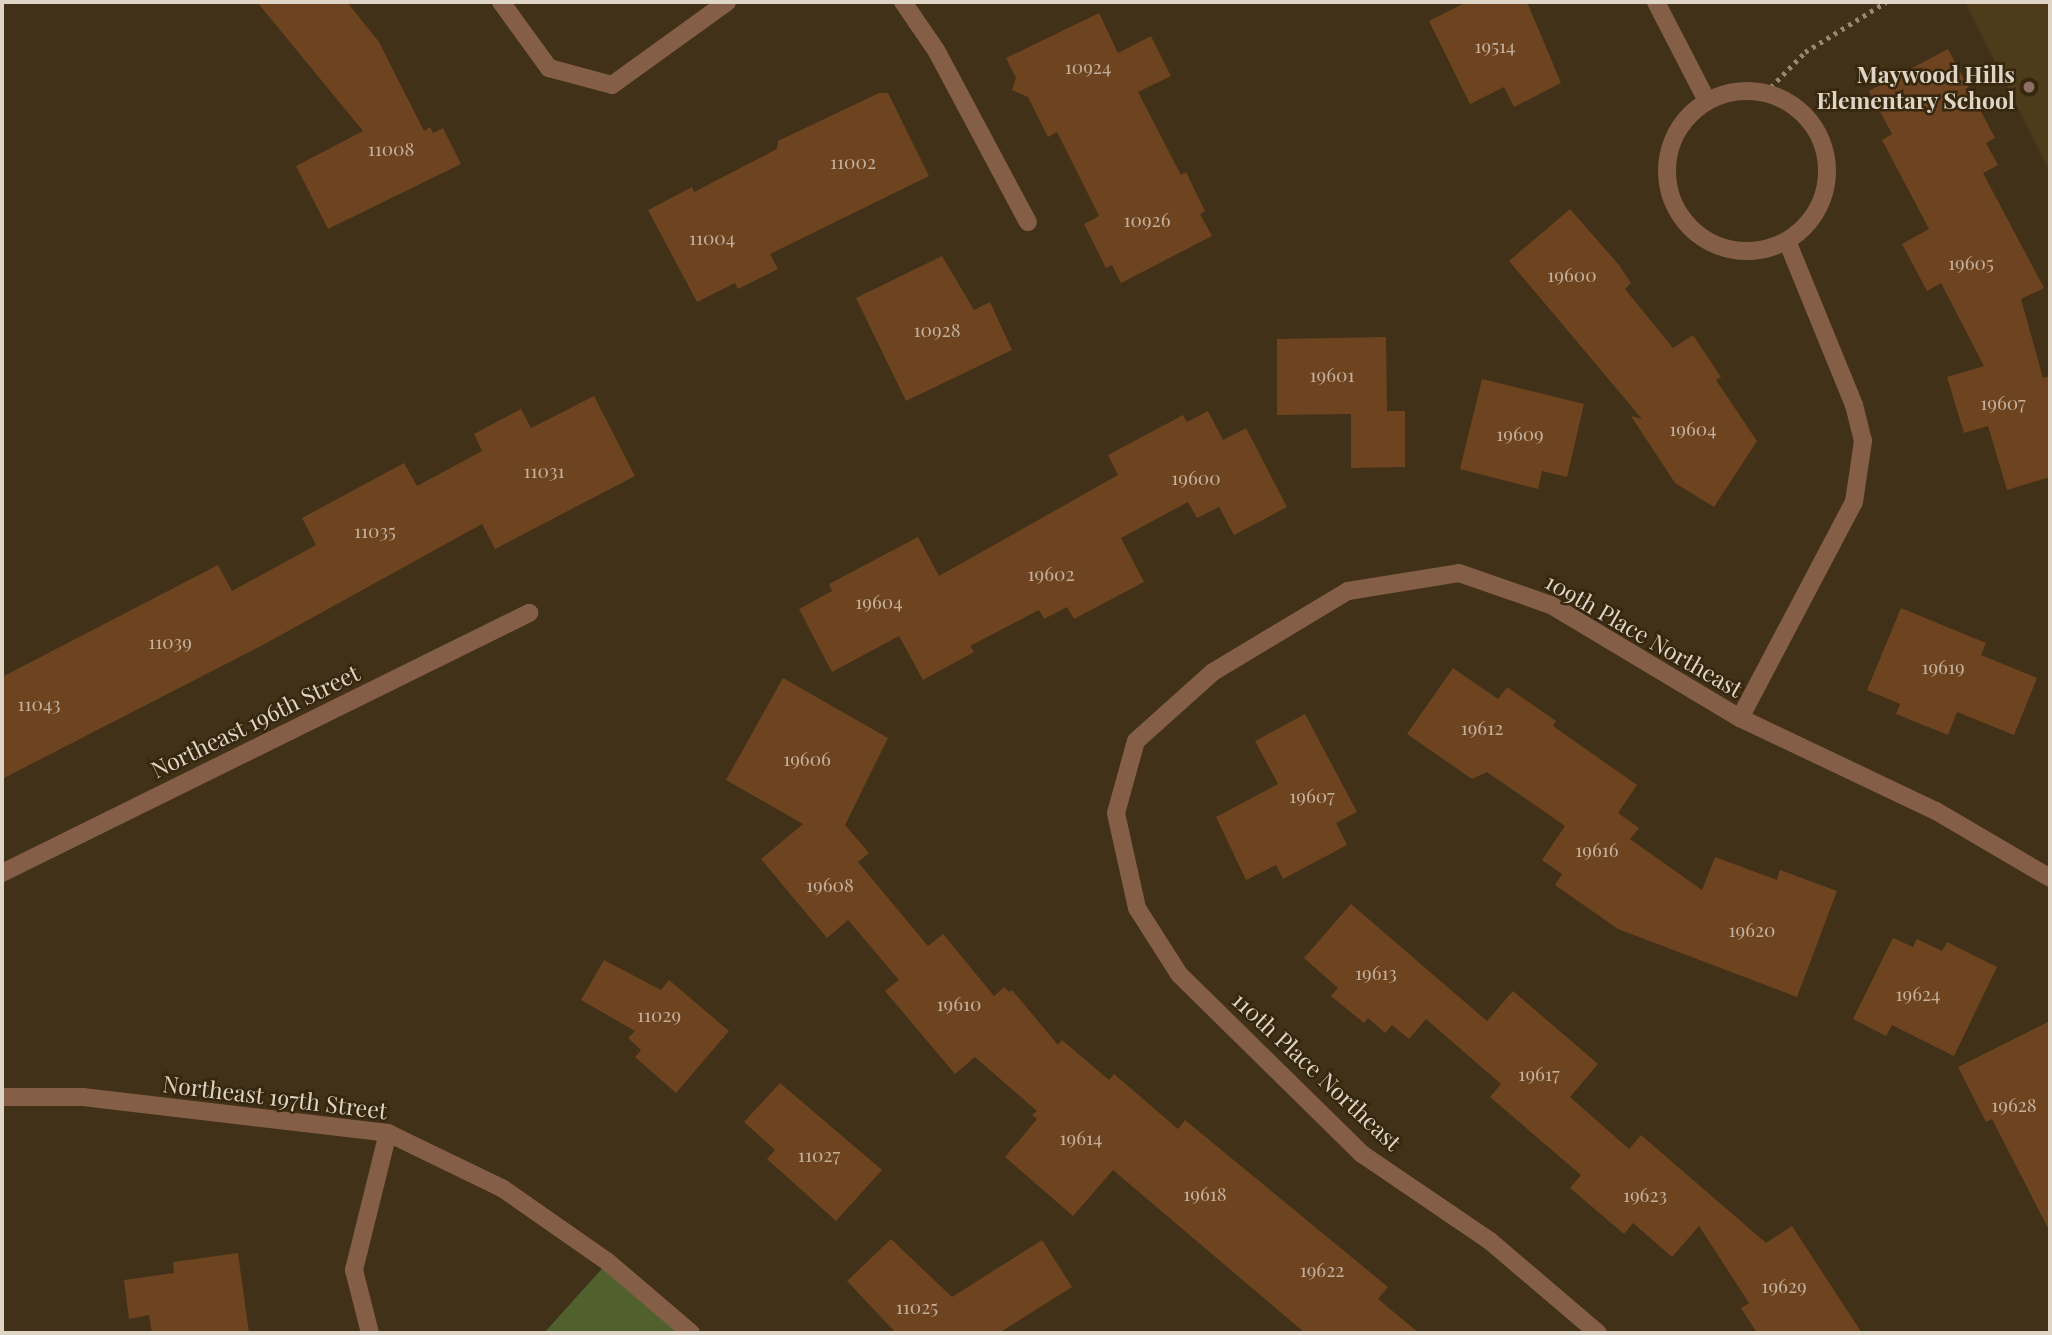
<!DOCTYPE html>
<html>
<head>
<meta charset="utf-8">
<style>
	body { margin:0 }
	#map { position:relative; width:2052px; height:1335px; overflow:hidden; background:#403118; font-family:"Playfair Display",serif }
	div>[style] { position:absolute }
	.built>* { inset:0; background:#4e3b1a }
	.forest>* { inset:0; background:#50612e }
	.building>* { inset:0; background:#6e431f }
	.path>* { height:4.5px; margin-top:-2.25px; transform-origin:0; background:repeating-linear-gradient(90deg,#958975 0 3.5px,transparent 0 8.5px) }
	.minor>* { height:18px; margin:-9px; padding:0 9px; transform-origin:9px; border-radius:9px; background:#855e47 }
	.minor>.ring { margin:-9px; padding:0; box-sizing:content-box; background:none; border:18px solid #855e47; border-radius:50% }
	.dots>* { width:19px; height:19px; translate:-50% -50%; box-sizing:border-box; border:4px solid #36270e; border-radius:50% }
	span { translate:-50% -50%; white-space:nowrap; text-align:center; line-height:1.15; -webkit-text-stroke:5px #36270e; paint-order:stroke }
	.number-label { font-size:19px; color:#c3b09c }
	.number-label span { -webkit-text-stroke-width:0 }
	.poi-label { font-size:23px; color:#dfd5c6; font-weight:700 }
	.right { translate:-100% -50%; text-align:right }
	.street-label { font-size:23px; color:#dfd5c6 }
	.frame { position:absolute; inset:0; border:4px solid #dfd5c6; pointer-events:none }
</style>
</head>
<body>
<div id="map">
	<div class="built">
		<i style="clip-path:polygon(1965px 2px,2050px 2px,2050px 172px)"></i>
	</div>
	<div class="forest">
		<i style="clip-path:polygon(608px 1262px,691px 1333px,544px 1333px)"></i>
	</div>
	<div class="building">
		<i style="clip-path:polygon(257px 2px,347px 2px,379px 42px,424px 131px,430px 127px,433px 133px,443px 128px,461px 164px,328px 229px,296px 166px,363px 131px)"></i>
		<i style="clip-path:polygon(1467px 2px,1527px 2px,1561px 83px,1514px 107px,1504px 87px,1470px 104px,1429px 21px)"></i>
		<i style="clip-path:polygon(1099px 13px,1118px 53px,1151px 36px,1171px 76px,1138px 92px,1181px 175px,1186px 172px,1205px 211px,1200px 214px,1212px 236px,1121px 283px,1112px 265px,1106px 268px,1084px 224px,1099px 216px,1057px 132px,1048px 137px,1028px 97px,1012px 90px,1016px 78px,1006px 58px)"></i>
		<i style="clip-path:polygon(1948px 49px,1995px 138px,1986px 143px,1998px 165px,1983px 173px,2044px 288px,2021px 299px,2043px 378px,2050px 376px,2050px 477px,2007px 490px,1988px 426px,1964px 433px,1947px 377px,1984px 366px,1941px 283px,1927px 291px,1902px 244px,1929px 229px,1882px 140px,1892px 134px,1869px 91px)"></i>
		<i style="clip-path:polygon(879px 93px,888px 93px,929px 176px,770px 254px,778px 269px,738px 289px,735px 283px,697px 302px,648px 210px,692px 187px,694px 192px,777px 149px,778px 141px)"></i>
		<i style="clip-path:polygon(1570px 209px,1619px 265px,1631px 283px,1625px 289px,1673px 348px,1693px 335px,1721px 377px,1716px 380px,1757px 441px,1714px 507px,1675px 483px,1631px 416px,1642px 419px,1509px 261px)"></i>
		<i style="clip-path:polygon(942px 256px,974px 310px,990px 302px,1012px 350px,906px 401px,856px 298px)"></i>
		<i style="clip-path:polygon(1386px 337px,1387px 411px,1405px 411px,1405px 467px,1351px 468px,1351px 414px,1277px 415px,1277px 339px)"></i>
		<i style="clip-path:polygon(1482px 379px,1584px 404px,1567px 477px,1542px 471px,1538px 489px,1460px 469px)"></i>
		<i style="clip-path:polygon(594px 396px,635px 476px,495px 549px,482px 524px,261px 646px,2px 779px,2px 677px,218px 565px,232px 591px,316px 545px,302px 518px,404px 463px,417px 486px,482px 451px,474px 434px,521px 409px,531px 428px)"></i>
		<i style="clip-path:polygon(1208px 411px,1223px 440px,1246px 428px,1287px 507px,1234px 535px,1219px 507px,1197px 518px,1188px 502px,1121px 538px,1144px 582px,1074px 619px,1067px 607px,1044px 619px,1039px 610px,970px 646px,974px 652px,923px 680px,899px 636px,832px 672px,799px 609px,832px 591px,829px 584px,918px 537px,939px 576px,1118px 475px,1108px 455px,1183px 415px,1187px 422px)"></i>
		<i style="clip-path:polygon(1901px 608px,1986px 643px,1981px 655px,2037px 678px,2014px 735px,1957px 712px,1948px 735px,1896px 714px,1900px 704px,1867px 690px)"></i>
		<i style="clip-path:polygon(1453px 668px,1498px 699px,1507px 687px,1556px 721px,1553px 726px,1637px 785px,1618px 813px,1639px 828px,1630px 839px,1702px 890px,1715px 857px,1777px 880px,1780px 870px,1837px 891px,1797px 997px,1618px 929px,1555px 885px,1562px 874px,1542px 860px,1565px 826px,1487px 772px,1472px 779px,1407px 734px)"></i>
		<i style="clip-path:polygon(783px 678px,888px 738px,845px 825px,869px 853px,858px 862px,928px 946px,943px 934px,994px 996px,1004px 987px,1009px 992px,1012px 990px,1058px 1045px,1062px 1040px,1109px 1080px,1114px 1074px,1178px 1129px,1185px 1120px,1388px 1287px,1378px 1299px,1419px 1333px,1305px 1333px,1113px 1170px,1073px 1216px,1005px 1157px,1037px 1119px,1032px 1115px,1037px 1111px,975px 1057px,955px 1074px,885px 991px,899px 980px,848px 920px,827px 938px,761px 859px,803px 824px,726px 780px)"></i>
		<i style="clip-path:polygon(1305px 714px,1357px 812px,1336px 823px,1347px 845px,1283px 879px,1276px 865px,1246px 880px,1216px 817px,1278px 784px,1255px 741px)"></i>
		<i style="clip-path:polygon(1351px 904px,1487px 1021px,1513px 991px,1598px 1064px,1570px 1097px,1629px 1149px,1641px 1135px,1766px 1243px,1792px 1226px,1862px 1333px,1757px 1333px,1741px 1308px,1749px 1303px,1699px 1226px,1672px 1257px,1633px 1223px,1624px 1234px,1570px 1188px,1581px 1175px,1490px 1097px,1501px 1084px,1426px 1019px,1409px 1039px,1392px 1025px,1385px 1033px,1368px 1018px,1364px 1023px,1331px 996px,1338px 988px,1304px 958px)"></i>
		<i style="clip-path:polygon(1893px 938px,1913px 947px,1917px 939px,1942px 951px,1947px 942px,1997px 967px,1954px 1056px,1892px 1025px,1886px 1036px,1853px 1019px)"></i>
		<i style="clip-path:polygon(604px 960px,661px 990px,669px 980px,729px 1031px,676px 1093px,635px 1057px,641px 1050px,628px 1038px,635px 1031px,581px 1000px)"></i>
		<i style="clip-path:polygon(2050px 1021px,2050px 1232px,1992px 1119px,1986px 1122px,1958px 1067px)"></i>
		<i style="clip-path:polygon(780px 1083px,882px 1170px,836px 1221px,767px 1159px,775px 1150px,744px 1122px)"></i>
		<i style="clip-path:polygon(891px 1239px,952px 1297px,1042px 1240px,1072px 1287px,999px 1333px,896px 1333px,847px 1281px)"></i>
		<i style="clip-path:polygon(238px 1253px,249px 1333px,152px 1333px,149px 1315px,129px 1319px,124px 1280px,174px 1273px,173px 1262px)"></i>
	</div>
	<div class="path">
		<i style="left:1765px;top:93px;width:57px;rotate:-45.7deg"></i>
		<i style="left:1805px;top:52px;width:95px;rotate:-31.7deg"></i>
	</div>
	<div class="minor">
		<i style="left:501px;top:2px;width:82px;rotate:54deg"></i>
		<i style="left:549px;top:68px;width:65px;rotate:15.1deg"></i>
		<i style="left:612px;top:85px;width:142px;rotate:-35.8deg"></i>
		<i style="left:903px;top:2px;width:58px;rotate:55.5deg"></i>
		<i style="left:936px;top:50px;width:195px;rotate:61.9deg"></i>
		<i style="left:1656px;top:2px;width:111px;rotate:62.7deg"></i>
		<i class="ring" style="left:1667px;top:91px;width:142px;height:142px"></i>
		<i style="left:1740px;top:718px;width:244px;rotate:-62.2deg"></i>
		<i style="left:1854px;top:502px;width:62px;rotate:-81.6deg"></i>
		<i style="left:1863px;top:441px;width:37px;rotate:-104deg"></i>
		<i style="left:1854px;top:405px;width:177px;rotate:-112.2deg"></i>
		<i style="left:2px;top:873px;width:588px;rotate:-26.26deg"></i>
		<i style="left:2px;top:1097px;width:81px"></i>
		<i style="left:83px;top:1097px;width:307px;rotate:6.7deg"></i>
		<i style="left:388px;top:1133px;width:127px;rotate:25.8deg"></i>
		<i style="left:502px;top:1188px;width:129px;rotate:34.9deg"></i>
		<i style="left:608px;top:1262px;width:109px;rotate:40.5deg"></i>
		<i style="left:370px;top:1333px;width:65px;rotate:-104.3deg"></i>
		<i style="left:354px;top:1270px;width:141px;rotate:-76.1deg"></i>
		<i style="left:1598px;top:1333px;width:142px;rotate:-139.6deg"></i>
		<i style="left:1490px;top:1241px;width:155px;rotate:-145.8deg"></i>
		<i style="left:1362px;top:1154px;width:257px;rotate:-135.5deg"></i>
		<i style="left:1179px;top:974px;width:78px;rotate:-122.5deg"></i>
		<i style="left:1137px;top:908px;width:97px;rotate:-102.5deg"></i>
		<i style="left:1116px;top:813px;width:75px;rotate:-74.5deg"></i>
		<i style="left:1136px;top:741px;width:103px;rotate:-41.9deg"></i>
		<i style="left:1213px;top:672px;width:157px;rotate:-31deg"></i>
		<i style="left:1348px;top:591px;width:112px;rotate:-9.2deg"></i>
		<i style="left:1459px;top:573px;width:97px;rotate:19.2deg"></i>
		<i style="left:1551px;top:605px;width:220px;rotate:30.9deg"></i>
		<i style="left:1740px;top:718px;width:217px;rotate:25.4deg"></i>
		<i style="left:1936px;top:811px;width:132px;rotate:30.4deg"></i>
	</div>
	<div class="dots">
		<i style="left:2029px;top:87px;background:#8d6e63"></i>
	</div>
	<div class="number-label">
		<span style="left:1495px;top:46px">19514</span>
		<span style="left:1088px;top:67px">10924</span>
		<span style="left:391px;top:149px">11008</span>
		<span style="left:853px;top:162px">11002</span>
		<span style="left:1147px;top:220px">10926</span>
		<span style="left:712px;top:238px">11004</span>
		<span style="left:1971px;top:263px">19605</span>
		<span style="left:1572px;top:275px">19600</span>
		<span style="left:937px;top:330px">10928</span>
		<span style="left:1332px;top:375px">19601</span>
		<span style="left:2003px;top:403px">19607</span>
		<span style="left:1693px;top:429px">19604</span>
		<span style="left:1520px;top:434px">19609</span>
		<span style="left:544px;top:471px">11031</span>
		<span style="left:1196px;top:478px">19600</span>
		<span style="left:375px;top:531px">11035</span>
		<span style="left:1051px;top:574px">19602</span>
		<span style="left:879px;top:602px">19604</span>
		<span style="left:170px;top:642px">11039</span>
		<span style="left:1943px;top:667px">19619</span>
		<span style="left:39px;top:704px">11043</span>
		<span style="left:1482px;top:728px">19612</span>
		<span style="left:807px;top:759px">19606</span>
		<span style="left:1312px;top:796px">19607</span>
		<span style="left:1597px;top:850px">19616</span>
		<span style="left:830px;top:885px">19608</span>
		<span style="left:1752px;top:930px">19620</span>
		<span style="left:1376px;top:973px">19613</span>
		<span style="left:1918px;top:994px">19624</span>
		<span style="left:959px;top:1004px">19610</span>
		<span style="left:659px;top:1015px">11029</span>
		<span style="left:1539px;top:1074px">19617</span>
		<span style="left:2014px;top:1105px">19628</span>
		<span style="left:1081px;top:1138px">19614</span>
		<span style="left:819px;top:1155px">11027</span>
		<span style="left:1205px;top:1194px">19618</span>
		<span style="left:1645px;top:1195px">19623</span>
		<span style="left:1322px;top:1270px">19622</span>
		<span style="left:1784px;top:1286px">19629</span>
		<span style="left:917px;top:1307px">11025</span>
	</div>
	<div class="poi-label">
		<span class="right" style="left:2015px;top:87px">Maywood Hills<br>Elementary School</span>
	</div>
	<div class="street-label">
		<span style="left:1644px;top:635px;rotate:30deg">109th Place Northeast</span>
		<span style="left:255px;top:721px;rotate:-26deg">Northeast 196th Street</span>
		<span style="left:1317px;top:1071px;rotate:43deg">110th Place Northeast</span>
		<span style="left:275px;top:1097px;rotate:7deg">Northeast 197th Street</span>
	</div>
	<div class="frame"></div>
</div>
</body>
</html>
